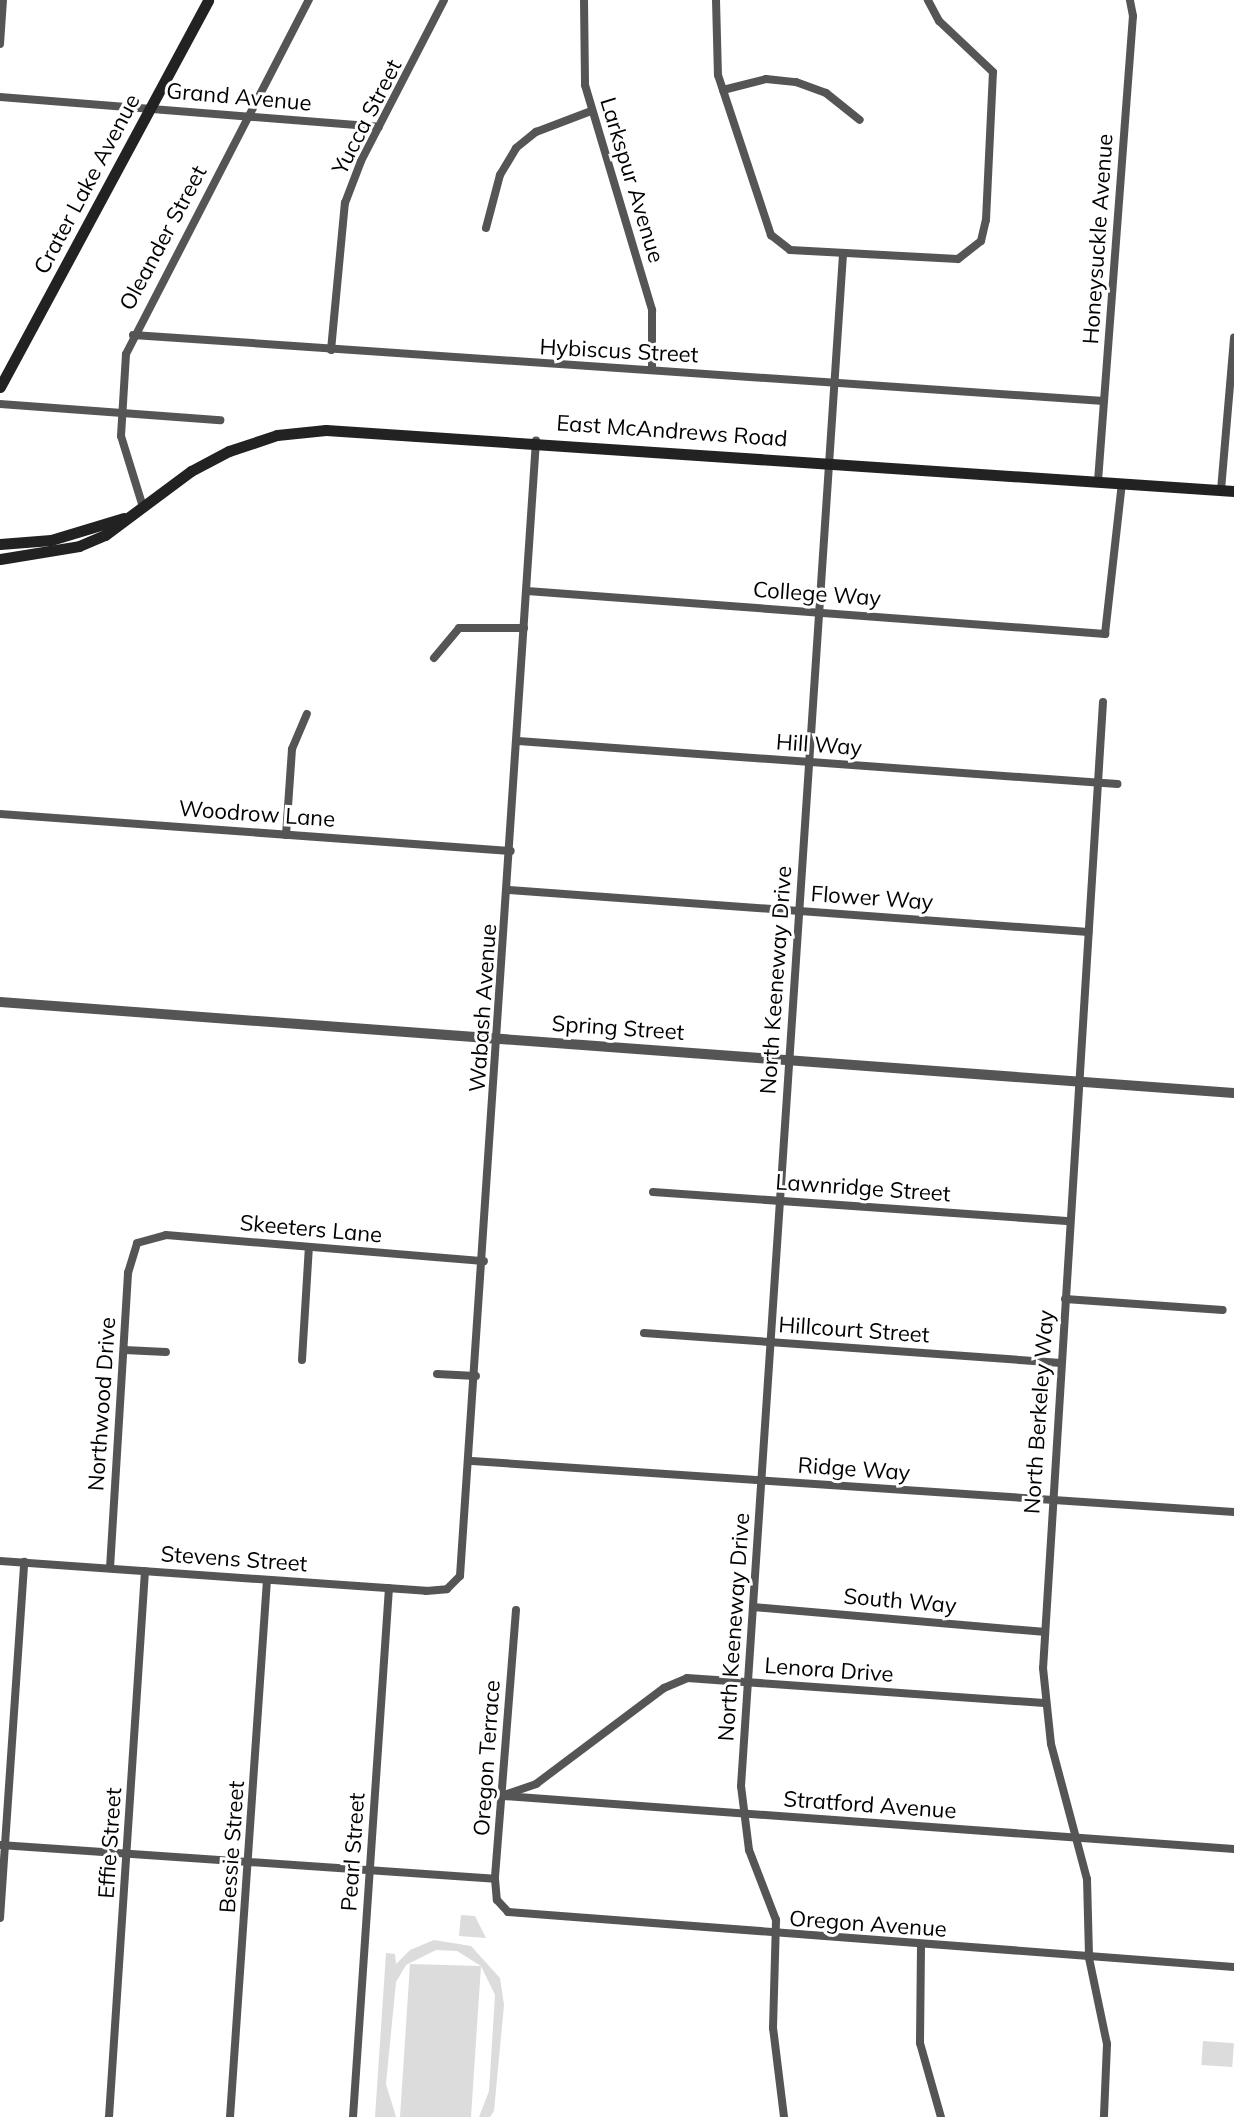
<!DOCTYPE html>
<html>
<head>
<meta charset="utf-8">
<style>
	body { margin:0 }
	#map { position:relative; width:1234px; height:2117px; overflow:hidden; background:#fff; font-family:Mulish,sans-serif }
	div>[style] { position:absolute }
	.green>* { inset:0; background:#dcdcdc; transform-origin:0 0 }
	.minor>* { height:8px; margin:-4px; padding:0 4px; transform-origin:4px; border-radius:4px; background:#555 }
	.tertiary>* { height:10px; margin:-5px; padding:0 5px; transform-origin:5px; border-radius:5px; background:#555 }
	.secondary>* { height:11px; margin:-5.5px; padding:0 5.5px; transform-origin:5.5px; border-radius:5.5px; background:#222 }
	span { translate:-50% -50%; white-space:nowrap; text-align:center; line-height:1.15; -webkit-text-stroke:6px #fff; paint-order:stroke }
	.street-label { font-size:22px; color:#000 }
</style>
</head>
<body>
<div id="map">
	<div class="green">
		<i style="clip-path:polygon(461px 1915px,475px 1916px,486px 1938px,459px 1936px)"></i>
		<i style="clip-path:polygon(434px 1940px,471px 1946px,500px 1978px,504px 2005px,494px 2111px,490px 2117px,479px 2117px,489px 2091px,495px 1995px,481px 1966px,471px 2117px,400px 2117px,410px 1964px,481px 1966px,457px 1951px,436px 1950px,406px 1965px,396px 1982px,386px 2084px,396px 2117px,375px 2117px,386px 1953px,395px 1954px,396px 1964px,410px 1950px)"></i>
		<i style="left:1203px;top:2041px;width:31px;height:24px;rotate:4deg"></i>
	</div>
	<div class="minor">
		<i style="left:584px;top:0;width:85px;rotate:89.3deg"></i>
		<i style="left:585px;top:85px;width:235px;rotate:73.4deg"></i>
		<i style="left:652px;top:310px;width:60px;rotate:90deg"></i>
		<i style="left:716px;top:0;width:75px;rotate:88.5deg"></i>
		<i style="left:718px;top:75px;width:169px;rotate:71.7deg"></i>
		<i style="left:771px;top:235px;width:24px;rotate:38deg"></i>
		<i style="left:790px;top:250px;width:168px;rotate:3.1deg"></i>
		<i style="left:958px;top:259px;width:29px;rotate:-38deg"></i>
		<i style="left:981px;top:241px;width:22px;rotate:-77deg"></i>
		<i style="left:986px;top:220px;width:148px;rotate:-87.3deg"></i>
		<i style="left:993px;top:72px;width:74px;rotate:-136.6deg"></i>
		<i style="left:939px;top:21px;width:24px;rotate:-118deg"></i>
		<i style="left:0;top:44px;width:44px;rotate:-86.1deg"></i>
		<i style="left:723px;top:90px;width:44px;rotate:-14.3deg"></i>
		<i style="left:766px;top:79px;width:30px;rotate:6deg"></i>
		<i style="left:796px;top:82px;width:32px;rotate:20deg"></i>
		<i style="left:826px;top:93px;width:43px;rotate:38.5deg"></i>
		<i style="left:0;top:97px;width:380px;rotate:4.5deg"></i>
		<i style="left:486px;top:228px;width:55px;rotate:-75.2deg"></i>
		<i style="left:500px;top:175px;width:31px;rotate:-59deg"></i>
		<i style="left:516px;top:148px;width:26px;rotate:-39deg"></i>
		<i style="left:536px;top:132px;width:59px;rotate:-20.9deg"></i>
		<i style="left:133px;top:335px;width:973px;rotate:3.89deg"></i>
		<i style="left:331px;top:350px;width:148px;rotate:-84.6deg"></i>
		<i style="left:345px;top:203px;width:45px;rotate:-69.1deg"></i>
		<i style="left:361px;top:161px;width:181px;rotate:-62.7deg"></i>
		<i style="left:0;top:404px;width:221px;rotate:4.2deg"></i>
		<i style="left:1098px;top:481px;width:466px;rotate:-85.7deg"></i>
		<i style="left:1133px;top:16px;width:16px;rotate:-101deg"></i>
		<i style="left:1221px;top:490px;width:153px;rotate:-85.1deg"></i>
		<i style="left:143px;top:507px;width:74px;rotate:-107.2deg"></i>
		<i style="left:121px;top:436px;width:82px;rotate:-86.5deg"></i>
		<i style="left:126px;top:354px;width:399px;rotate:-62.7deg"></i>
		<i style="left:527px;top:591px;width:580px;rotate:4.25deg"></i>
		<i style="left:1105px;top:634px;width:152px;rotate:-83.6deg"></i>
		<i style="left:434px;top:658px;width:39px;rotate:-50deg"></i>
		<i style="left:459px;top:628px;width:65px"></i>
		<i style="left:1103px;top:702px;width:968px;rotate:93.55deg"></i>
		<i style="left:1043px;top:1668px;width:76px;rotate:84deg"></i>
		<i style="left:1051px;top:1744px;width:140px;rotate:75.1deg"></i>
		<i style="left:1087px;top:1879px;width:79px;rotate:88.5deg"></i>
		<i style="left:1089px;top:1958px;width:88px;rotate:78.2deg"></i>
		<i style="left:1107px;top:2044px;width:73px;rotate:92.4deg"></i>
		<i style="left:518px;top:741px;width:601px;rotate:4.11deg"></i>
		<i style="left:0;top:814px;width:512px;rotate:4.14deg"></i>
		<i style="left:286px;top:835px;width:86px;rotate:-86deg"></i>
		<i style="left:292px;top:749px;width:38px;rotate:-67deg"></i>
		<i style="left:509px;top:890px;width:581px;rotate:4.15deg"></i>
		<i style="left:653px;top:1192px;width:418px;rotate:4deg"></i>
		<i style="left:1065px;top:1299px;width:158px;rotate:4deg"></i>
		<i style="left:644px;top:1333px;width:418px;rotate:4.1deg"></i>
		<i style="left:124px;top:1350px;width:42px;rotate:2.7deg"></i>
		<i style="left:302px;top:1360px;width:113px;rotate:-86.5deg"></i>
		<i style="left:437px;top:1374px;width:39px;rotate:3deg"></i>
		<i style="left:472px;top:1461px;width:764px;rotate:3.83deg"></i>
		<i style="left:0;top:1561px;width:427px;rotate:4deg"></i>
		<i style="left:426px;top:1591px;width:21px;rotate:-5deg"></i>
		<i style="left:447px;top:1589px;width:18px;rotate:-45deg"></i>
		<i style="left:460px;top:1576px;width:1138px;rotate:-86.17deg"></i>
		<i style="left:110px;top:1568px;width:296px;rotate:-86.5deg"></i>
		<i style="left:128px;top:1273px;width:31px;rotate:-73deg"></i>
		<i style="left:137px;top:1243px;width:30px;rotate:-15deg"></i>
		<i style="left:166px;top:1235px;width:319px;rotate:4.7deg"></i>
		<i style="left:753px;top:1607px;width:291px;rotate:4.9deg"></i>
		<i style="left:516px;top:1610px;width:270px;rotate:94.5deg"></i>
		<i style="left:495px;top:1879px;width:21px;rotate:85deg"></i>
		<i style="left:497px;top:1900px;width:16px;rotate:47deg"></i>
		<i style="left:508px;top:1912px;width:728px;rotate:4.33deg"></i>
		<i style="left:507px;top:1794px;width:31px;rotate:-19deg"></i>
		<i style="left:536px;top:1784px;width:160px;rotate:-36.9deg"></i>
		<i style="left:664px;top:1688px;width:25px;rotate:-23deg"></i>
		<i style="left:687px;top:1678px;width:358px;rotate:4deg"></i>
		<i style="left:503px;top:1796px;width:733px;rotate:4.15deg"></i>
		<i style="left:0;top:1845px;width:496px;rotate:3.9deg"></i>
		<i style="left:0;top:1918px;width:357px;rotate:-86.1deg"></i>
		<i style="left:921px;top:1946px;width:97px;rotate:90.6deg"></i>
		<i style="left:920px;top:2043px;width:77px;rotate:74.2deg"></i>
		<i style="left:109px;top:2117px;width:547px;rotate:-86.23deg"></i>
		<i style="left:230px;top:2117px;width:538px;rotate:-86.06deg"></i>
		<i style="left:353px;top:2117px;width:530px;rotate:-86.11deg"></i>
		<i style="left:784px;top:2117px;width:90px;rotate:-97deg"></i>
		<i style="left:773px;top:2028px;width:108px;rotate:-88.4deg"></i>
		<i style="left:776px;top:1920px;width:75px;rotate:-111.1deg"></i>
		<i style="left:749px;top:1850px;width:64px;rotate:-97.1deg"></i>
		<i style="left:741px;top:1786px;width:1536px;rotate:-86.19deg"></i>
	</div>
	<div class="tertiary">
		<i style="left:0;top:1002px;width:1237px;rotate:4.22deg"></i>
	</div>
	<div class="secondary">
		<i style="left:0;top:387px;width:439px;rotate:-61.7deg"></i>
		<i style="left:0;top:544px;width:51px;rotate:-4.5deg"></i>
		<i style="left:51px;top:540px;width:76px;rotate:-16.8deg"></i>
		<i style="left:0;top:559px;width:80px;rotate:-9.3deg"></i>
		<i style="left:79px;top:546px;width:28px;rotate:-23deg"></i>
		<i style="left:105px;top:535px;width:107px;rotate:-36.7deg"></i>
		<i style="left:191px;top:471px;width:43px;rotate:-27.8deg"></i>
		<i style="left:229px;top:451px;width:51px;rotate:-18.4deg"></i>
		<i style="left:277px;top:435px;width:49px;rotate:-5.8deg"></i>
		<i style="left:326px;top:430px;width:910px;rotate:3.84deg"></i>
	</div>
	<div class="street-label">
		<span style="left:239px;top:97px;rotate:5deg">Grand Avenue</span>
		<span style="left:367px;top:117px;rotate:-63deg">Yucca Street</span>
		<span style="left:632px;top:180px;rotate:73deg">Larkspur Avenue</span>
		<span style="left:87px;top:184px;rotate:-62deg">Crater Lake Avenue</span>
		<span style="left:163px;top:238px;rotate:-62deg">Oleander Street</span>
		<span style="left:1098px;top:239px;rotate:-86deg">Honeysuckle Avenue</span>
		<span style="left:619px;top:351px;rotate:3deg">Hybiscus Street</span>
		<span style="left:672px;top:431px;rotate:4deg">East McAndrews Road</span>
		<span style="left:817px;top:594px;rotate:4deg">College Way</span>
		<span style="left:819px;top:745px;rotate:4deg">Hill Way</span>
		<span style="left:257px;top:814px;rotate:4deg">Woodrow Lane</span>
		<span style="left:872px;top:898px;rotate:4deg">Flower Way</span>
		<span style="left:776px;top:980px;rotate:-86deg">North Keeneway Drive</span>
		<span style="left:483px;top:1008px;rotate:-86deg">Wabash Avenue</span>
		<span style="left:618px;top:1028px;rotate:4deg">Spring Street</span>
		<span style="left:863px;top:1188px;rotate:4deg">Lawnridge Street</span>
		<span style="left:311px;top:1229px;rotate:5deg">Skeeters Lane</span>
		<span style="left:854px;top:1330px;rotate:4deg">Hillcourt Street</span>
		<span style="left:102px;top:1404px;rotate:-86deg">Northwood Drive</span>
		<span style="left:1039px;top:1412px;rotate:-86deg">North Berkeley Way</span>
		<span style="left:854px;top:1469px;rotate:4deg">Ridge Way</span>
		<span style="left:234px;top:1559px;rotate:4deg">Stevens Street</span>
		<span style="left:900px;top:1601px;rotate:5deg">South Way</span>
		<span style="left:734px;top:1627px;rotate:-86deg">North Keeneway Drive</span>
		<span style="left:829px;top:1670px;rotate:4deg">Lenora Drive</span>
		<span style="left:487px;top:1758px;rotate:-86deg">Oregon Terrace</span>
		<span style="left:870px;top:1805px;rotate:4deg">Stratford Avenue</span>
		<span style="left:110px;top:1843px;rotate:-86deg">Effie Street</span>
		<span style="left:232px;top:1847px;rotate:-86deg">Bessie Street</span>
		<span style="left:353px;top:1852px;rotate:-86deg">Pearl Street</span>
		<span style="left:868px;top:1924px;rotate:4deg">Oregon Avenue</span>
	</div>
</div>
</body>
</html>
